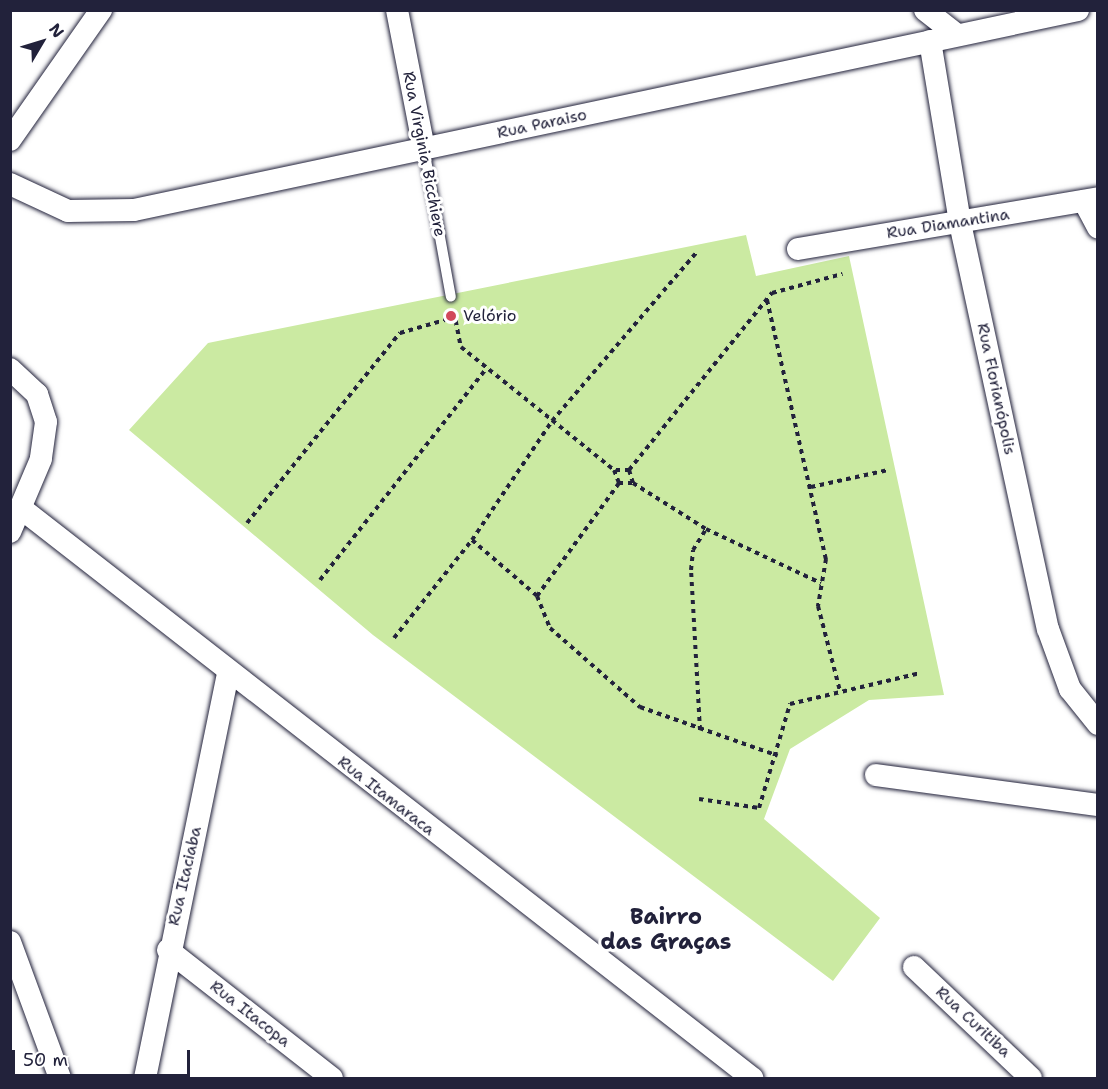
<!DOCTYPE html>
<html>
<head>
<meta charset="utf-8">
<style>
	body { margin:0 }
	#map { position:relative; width:1108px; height:1089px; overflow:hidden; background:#fff; font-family:"Shantell Sans",sans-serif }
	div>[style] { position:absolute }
	.green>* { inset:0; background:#cbeaa2 }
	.path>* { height:4px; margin-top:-2px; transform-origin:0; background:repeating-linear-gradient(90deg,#22223b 0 4.5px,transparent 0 9px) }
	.roads { filter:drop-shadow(0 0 2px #22223b) drop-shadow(0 0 2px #22223b) }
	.lane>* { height:10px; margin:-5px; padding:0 5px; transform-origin:5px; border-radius:5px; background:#fff }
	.street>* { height:22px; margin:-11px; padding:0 11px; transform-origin:11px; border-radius:11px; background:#fff }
	.dots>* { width:16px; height:16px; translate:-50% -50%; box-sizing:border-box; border:3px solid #fff; border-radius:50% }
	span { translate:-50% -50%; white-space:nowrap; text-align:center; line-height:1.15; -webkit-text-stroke:6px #fff; paint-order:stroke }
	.street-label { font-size:16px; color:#22223b }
	.poi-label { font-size:16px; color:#22223b }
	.left { translate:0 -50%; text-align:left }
	.district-label { font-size:22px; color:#22223b; font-weight:700 }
	.frame { position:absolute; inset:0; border:12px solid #22223b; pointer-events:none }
	.north { position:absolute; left:12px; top:12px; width:60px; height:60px; -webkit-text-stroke:4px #fff; paint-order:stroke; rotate:52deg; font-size:16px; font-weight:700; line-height:24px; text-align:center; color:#22223b }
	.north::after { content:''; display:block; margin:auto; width:21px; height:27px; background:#22223b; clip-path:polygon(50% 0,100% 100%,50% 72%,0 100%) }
	.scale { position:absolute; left:12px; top:1050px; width:178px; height:27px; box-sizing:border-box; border:3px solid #22223b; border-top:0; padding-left:8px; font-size:18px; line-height:21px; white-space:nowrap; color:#22223b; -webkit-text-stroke:4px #fff; paint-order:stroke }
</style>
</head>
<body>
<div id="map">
	<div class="green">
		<i style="clip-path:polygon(746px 235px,756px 276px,849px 256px,944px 695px,869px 700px,790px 749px,764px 819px,880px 918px,833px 981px,373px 635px,129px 430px,208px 343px)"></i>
	</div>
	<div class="path">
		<i style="left:767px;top:300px;width:266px;rotate:77.2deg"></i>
		<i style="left:826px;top:559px;width:48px;rotate:99.7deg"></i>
		<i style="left:818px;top:606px;width:88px;rotate:75.5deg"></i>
		<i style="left:454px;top:312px;width:36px;rotate:79deg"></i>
		<i style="left:461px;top:347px;width:196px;rotate:38.8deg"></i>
		<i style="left:614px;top:470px;width:14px;rotate:69deg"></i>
		<i style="left:619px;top:483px;width:14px"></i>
		<i style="left:633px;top:483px;width:14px;rotate:-107deg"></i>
		<i style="left:629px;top:470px;width:15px;rotate:180deg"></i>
		<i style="left:629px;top:470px;width:228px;rotate:-51.1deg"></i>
		<i style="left:772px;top:293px;width:73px;rotate:-15.2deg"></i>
		<i style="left:633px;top:483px;width:86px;rotate:32.2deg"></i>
		<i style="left:706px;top:529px;width:127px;rotate:25.2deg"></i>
		<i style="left:811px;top:487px;width:79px;rotate:-12.4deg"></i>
		<i style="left:247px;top:523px;width:244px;rotate:-51.2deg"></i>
		<i style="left:400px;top:333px;width:57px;rotate:-16.2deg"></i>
		<i style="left:472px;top:540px;width:86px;rotate:40.7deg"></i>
		<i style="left:537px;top:596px;width:35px;rotate:68deg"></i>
		<i style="left:550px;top:628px;width:120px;rotate:41.3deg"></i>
		<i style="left:640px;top:707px;width:146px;rotate:19.5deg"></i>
		<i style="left:320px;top:580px;width:270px;rotate:-51.8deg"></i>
		<i style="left:537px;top:596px;width:140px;rotate:-54deg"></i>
		<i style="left:394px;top:638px;width:125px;rotate:-51.5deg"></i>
		<i style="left:472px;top:540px;width:143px;rotate:-56.1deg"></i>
		<i style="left:552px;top:421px;width:223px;rotate:-49.4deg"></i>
		<i style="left:700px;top:730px;width:160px;rotate:-93.2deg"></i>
		<i style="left:691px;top:570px;width:20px;rotate:-84deg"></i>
		<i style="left:693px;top:550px;width:25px;rotate:-58deg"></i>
		<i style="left:699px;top:799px;width:61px;rotate:8.5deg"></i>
		<i style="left:759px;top:808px;width:109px;rotate:-73.4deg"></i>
		<i style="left:790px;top:704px;width:134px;rotate:-13.4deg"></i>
	</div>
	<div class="roads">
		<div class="lane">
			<i style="left:424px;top:149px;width:150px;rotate:79.7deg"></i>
		</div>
		<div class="street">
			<i style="left:397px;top:10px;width:142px;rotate:79deg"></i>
			<i style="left:925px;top:10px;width:39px;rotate:38deg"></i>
			<i style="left:930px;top:41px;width:184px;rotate:80.6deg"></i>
			<i style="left:960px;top:223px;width:415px;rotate:77.8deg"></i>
			<i style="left:1048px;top:629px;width:64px;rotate:69.9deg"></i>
			<i style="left:1070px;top:689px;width:45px;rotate:51.3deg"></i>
			<i style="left:10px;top:140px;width:159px;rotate:-55deg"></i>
			<i style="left:10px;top:184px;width:64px;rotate:25deg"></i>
			<i style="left:68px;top:211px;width:66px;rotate:-0.9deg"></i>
			<i style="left:134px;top:210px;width:965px;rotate:-11.96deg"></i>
			<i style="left:1084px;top:201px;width:30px;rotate:62deg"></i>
			<i style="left:798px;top:249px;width:304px;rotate:-9.6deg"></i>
			<i style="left:10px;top:369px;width:37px;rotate:43deg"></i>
			<i style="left:37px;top:394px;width:29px;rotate:72deg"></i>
			<i style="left:46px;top:422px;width:37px;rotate:98deg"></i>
			<i style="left:41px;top:459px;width:79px;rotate:113deg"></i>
			<i style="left:22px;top:509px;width:926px;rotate:37.93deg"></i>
			<i style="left:876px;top:775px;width:224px;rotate:7.7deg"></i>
			<i style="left:10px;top:942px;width:145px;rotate:69.8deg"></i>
			<i style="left:168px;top:950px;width:208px;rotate:38deg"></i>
			<i style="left:914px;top:967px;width:161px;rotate:43.5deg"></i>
			<i style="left:145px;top:1078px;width:412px;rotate:-78.4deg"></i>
		</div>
	</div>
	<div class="dots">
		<i style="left:451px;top:316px;background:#d1495b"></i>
	</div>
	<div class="street-label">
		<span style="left:542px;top:124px;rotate:-12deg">Rua Paraiso</span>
		<span style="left:424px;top:154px;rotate:79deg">Rua Virginia Bicchiere</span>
		<span style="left:948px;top:224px;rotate:-9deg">Rua Diamantina</span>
		<span style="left:996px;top:389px;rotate:78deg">Rua Florianópolis</span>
		<span style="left:386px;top:796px;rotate:38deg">Rua Itamaraca</span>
		<span style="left:185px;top:876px;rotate:-77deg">Rua Itaciaba</span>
		<span style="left:250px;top:1014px;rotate:38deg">Rua Itacopa</span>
		<span style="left:973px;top:1022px;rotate:43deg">Rua Curitiba</span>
	</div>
	<div class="poi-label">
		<span class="left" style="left:463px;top:316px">Velório</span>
	</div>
	<div class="district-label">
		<span style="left:666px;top:929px">Bairro<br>das Graças</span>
	</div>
	<div class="frame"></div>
	<div class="north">N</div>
	<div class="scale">50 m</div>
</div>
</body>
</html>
